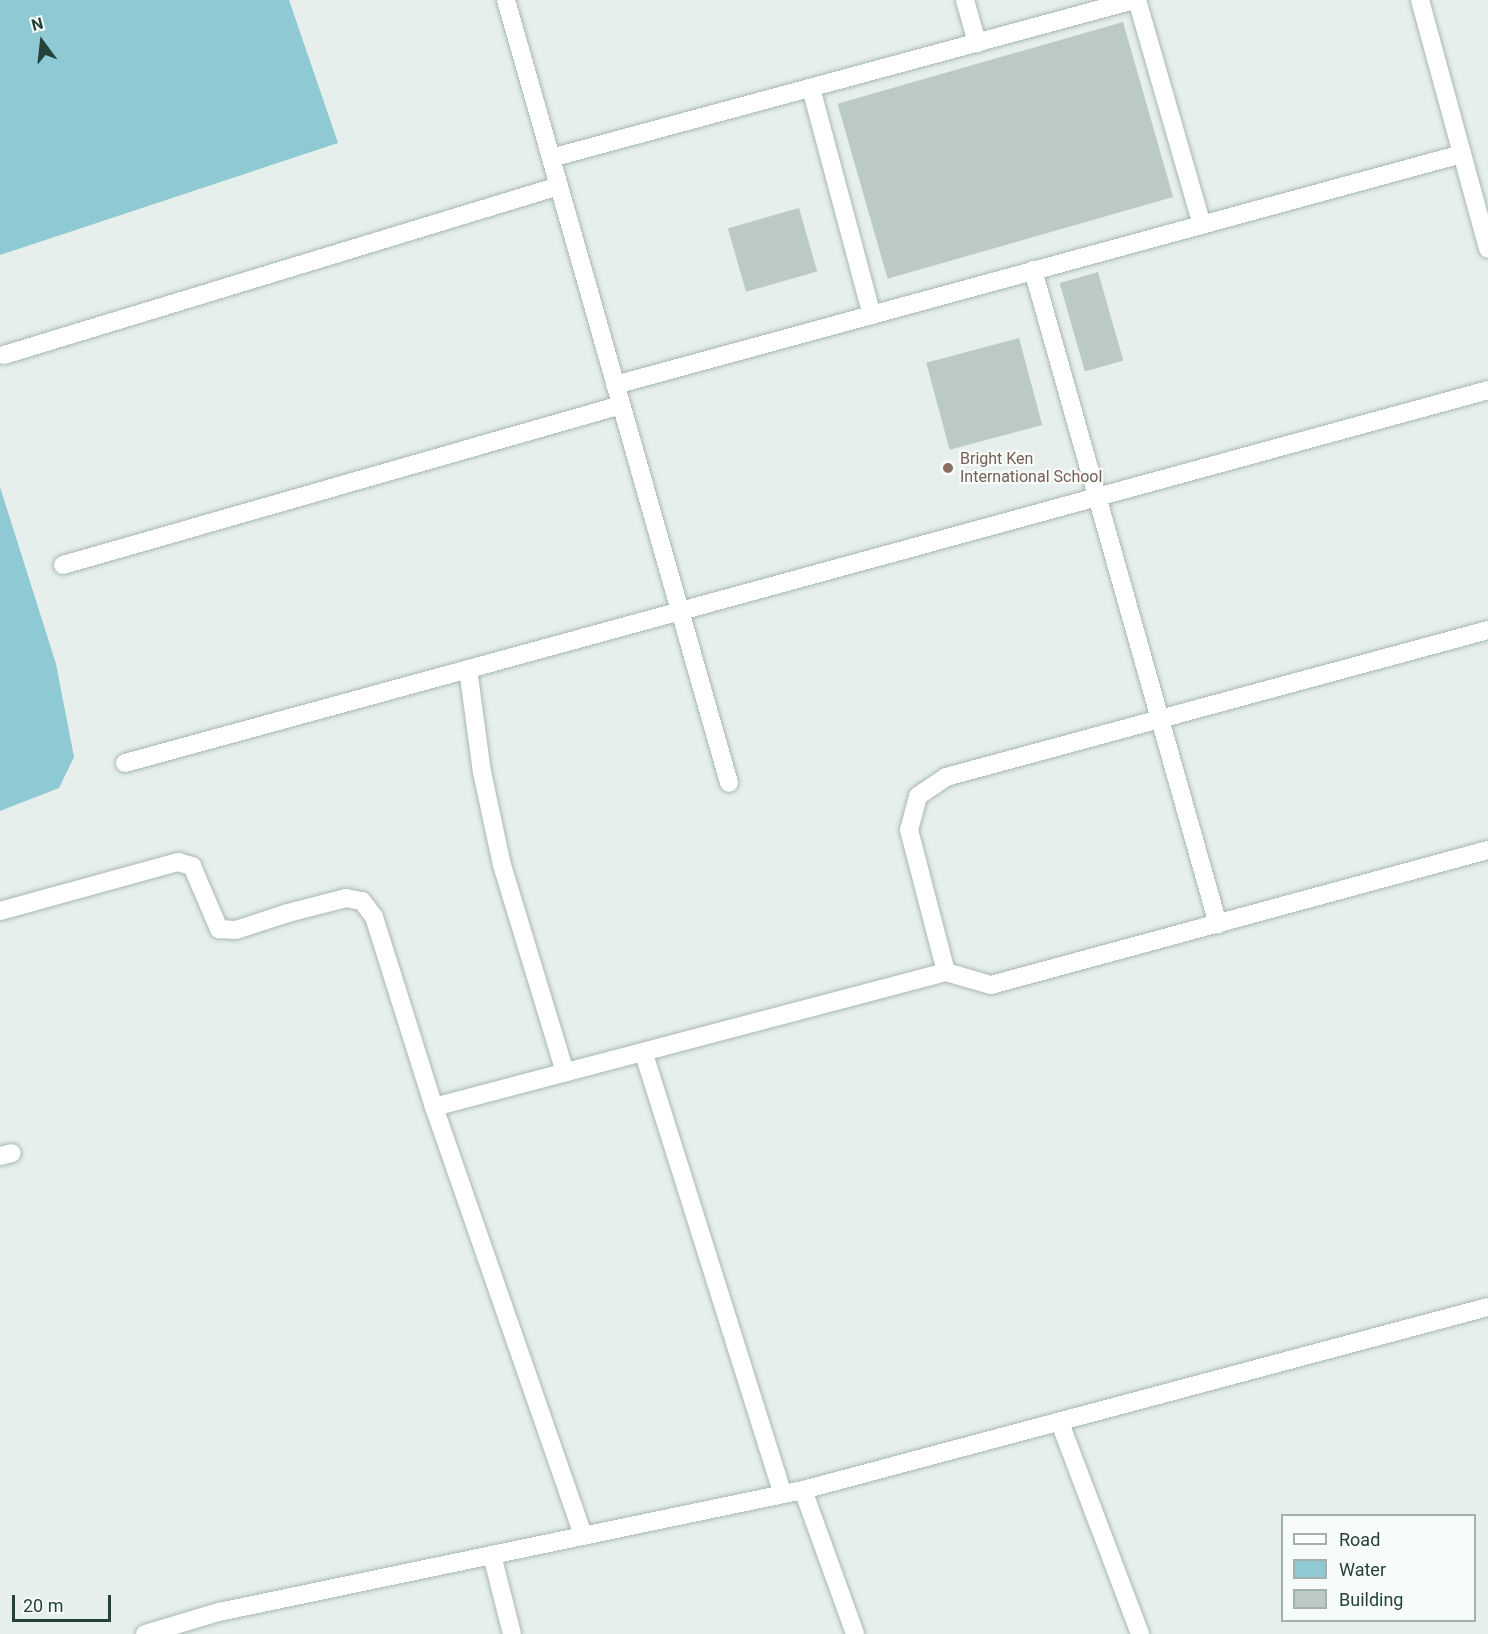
<!DOCTYPE html>
<html>
<head>
<meta charset="utf-8">
<style>
	body { margin:0 }
	#map { position:relative; width:1488px; height:1634px; overflow:hidden; background:#e6efeb; font-family:Roboto,sans-serif }
	div>[style] { position:absolute }
	.water>* { inset:0; background:#8ec9d4 }
	.building>* { inset:0; background:#bbcac4; transform-origin:0 0 }
	.roads { filter:drop-shadow(0 0 2px #a8b8b2) drop-shadow(0 0 2px #a8b8b2) }
	.lane>* { height:18px; margin:-9px; padding:0 9px; transform-origin:9px; border-radius:9px; background:#fff }
	.street>* { height:18px; margin:-9px; padding:0 9px; transform-origin:9px; border-radius:9px; background:#fff }
	.dots>* { width:16px; height:16px; translate:-50% -50%; box-sizing:border-box; border:3px solid #f7fbf9; border-radius:50% }
	span { translate:-50% -50%; white-space:nowrap; text-align:center; line-height:1.15; -webkit-text-stroke:4.5px #f7fbf9; paint-order:stroke }
	.education-label { font-size:16px; color:#785e54 }
	.left { translate:0 -50%; text-align:left }
	.legend { position:absolute; left:1281px; top:1514px; width:195px; height:108px; box-sizing:border-box; background:#f7fbf9; border:2px solid #a3b1ad; margin:0; padding:8px 10px; list-style:none; font-size:18px; color:#24423a }
	.legend li { display:flex; align-items:center; gap:12px; height:30px }
	.legend b { width:30px; border:2px solid #a3b1ad }
	.north { position:absolute; left:12px; top:12px; width:60px; height:60px; -webkit-text-stroke:4px #f7fbf9; paint-order:stroke; rotate:345deg; font-size:16px; font-weight:700; line-height:24px; text-align:center; color:#24423a }
	.north::after { content:''; display:block; margin:auto; width:21px; height:27px; background:#24423a; clip-path:polygon(50% 0,100% 100%,50% 72%,0 100%) }
	.scale { position:absolute; left:12px; top:1595px; width:99px; height:27px; box-sizing:border-box; border:3px solid #24423a; border-top:0; padding-left:8px; font-size:18px; line-height:21px; white-space:nowrap; color:#24423a; -webkit-text-stroke:4px #f7fbf9; paint-order:stroke }
</style>
</head>
<body>
<div id="map">
	<div class="water">
		<i style="clip-path:polygon(0 0,289px 0,338px 143px,0 255px)"></i>
		<i style="clip-path:polygon(0 487px,56px 664px,74px 757px,59px 788px,0 811px)"></i>
	</div>
	<div class="building">
		<i style="left:1123px;top:22px;width:182px;height:297px;rotate:74deg"></i>
		<i style="left:799px;top:208px;width:66px;height:74px;rotate:74deg"></i>
		<i style="left:1098px;top:272px;width:92px;height:40px;rotate:74deg"></i>
		<i style="left:1019px;top:338px;width:90px;height:96px;rotate:75deg"></i>
	</div>
	<div class="roads">
		<div class="lane">
			<i style="left:0;top:911px;width:185px;rotate:-15.4deg"></i>
			<i style="left:178px;top:862px;width:15px;rotate:16deg"></i>
			<i style="left:192px;top:866px;width:69px;rotate:66.8deg"></i>
			<i style="left:219px;top:929px;width:17px;rotate:3deg"></i>
			<i style="left:236px;top:930px;width:55px;rotate:-18.1deg"></i>
			<i style="left:0;top:1156px;width:12px;rotate:-14deg"></i>
		</div>
		<div class="street">
			<i style="left:506px;top:0;width:814px;rotate:74.1deg"></i>
			<i style="left:965px;top:0;width:45px;rotate:74.4deg"></i>
			<i style="left:1137px;top:0;width:234px;rotate:73.9deg"></i>
			<i style="left:1420px;top:0;width:258px;rotate:74.7deg"></i>
			<i style="left:811px;top:88px;width:235px;rotate:75deg"></i>
			<i style="left:551px;top:158px;width:604px;rotate:-15.16deg"></i>
			<i style="left:1033px;top:270px;width:680px;rotate:74.21deg"></i>
			<i style="left:4px;top:355px;width:580px;rotate:-16.94deg"></i>
			<i style="left:615px;top:385px;width:878px;rotate:-15.26deg"></i>
			<i style="left:63px;top:565px;width:580px;rotate:-16deg"></i>
			<i style="left:468px;top:669px;width:104px;rotate:82.3deg"></i>
			<i style="left:482px;top:772px;width:95px;rotate:77.9deg"></i>
			<i style="left:502px;top:865px;width:217px;rotate:73.1deg"></i>
			<i style="left:125px;top:763px;width:1413px;rotate:-15.3deg"></i>
			<i style="left:288px;top:913px;width:60px;rotate:-14.5deg"></i>
			<i style="left:346px;top:898px;width:16px;rotate:11deg"></i>
			<i style="left:362px;top:901px;width:20px;rotate:53deg"></i>
			<i style="left:374px;top:917px;width:199px;rotate:72.5deg"></i>
			<i style="left:434px;top:1107px;width:454px;rotate:70.8deg"></i>
			<i style="left:946px;top:972px;width:147px;rotate:-104.6deg"></i>
			<i style="left:909px;top:830px;width:35px;rotate:-75deg"></i>
			<i style="left:918px;top:796px;width:34px;rotate:-34deg"></i>
			<i style="left:946px;top:777px;width:562px;rotate:-15.17deg"></i>
			<i style="left:644px;top:1054px;width:461px;rotate:72.5deg"></i>
			<i style="left:434px;top:1107px;width:529px;rotate:-14.77deg"></i>
			<i style="left:946px;top:972px;width:47px;rotate:16.1deg"></i>
			<i style="left:991px;top:985px;width:515px;rotate:-15.2deg"></i>
			<i style="left:1060px;top:1423px;width:226px;rotate:69.2deg"></i>
			<i style="left:803px;top:1490px;width:153px;rotate:70.1deg"></i>
			<i style="left:492px;top:1555px;width:81px;rotate:75.8deg"></i>
			<i style="left:145px;top:1634px;width:77px;rotate:-16.6deg"></i>
			<i style="left:219px;top:1612px;width:597px;rotate:-11.8deg"></i>
			<i style="left:803px;top:1490px;width:709px;rotate:-14.96deg"></i>
		</div>
	</div>
	<div class="dots">
		<i style="left:948px;top:468px;background:#8d6e63"></i>
	</div>
	<div class="education-label">
		<span class="left" style="left:960px;top:468px">Bright Ken<br>International School</span>
	</div>
	<ul class="legend">
	<li><b style="height:8px;background:#fff"></b>Road</li>
	<li><b style="height:16px;background:#8ec9d4"></b>Water</li>
	<li><b style="height:16px;background:#bbcac4"></b>Building</li>
	</ul>
	<div class="north">N</div>
	<div class="scale">20 m</div>
</div>
</body>
</html>
